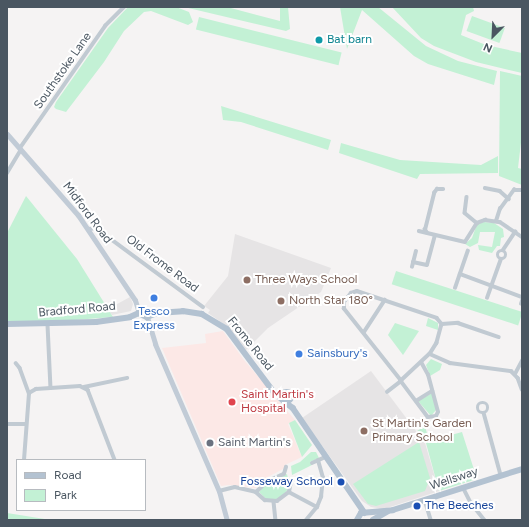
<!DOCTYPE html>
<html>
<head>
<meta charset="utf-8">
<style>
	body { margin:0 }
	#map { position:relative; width:529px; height:527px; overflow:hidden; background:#f5f3f3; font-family:Figtree,sans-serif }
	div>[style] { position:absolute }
	.education>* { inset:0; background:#e6e4e5 }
	.medical>* { inset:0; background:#fce8e6 }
	.green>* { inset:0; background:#c3f1d5; transform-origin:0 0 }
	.street>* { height:3.5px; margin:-1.75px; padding:0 1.75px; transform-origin:1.75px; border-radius:1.75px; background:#c1cad2 }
	.street>.ring { margin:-1.75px; padding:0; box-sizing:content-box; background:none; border:3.5px solid #c1cad2; border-radius:50% }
	.secondary>* { height:5px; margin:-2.5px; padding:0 2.5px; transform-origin:2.5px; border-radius:2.5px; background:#c1cbd6 }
	.primary>* { height:5.5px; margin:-2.75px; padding:0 2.75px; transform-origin:2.75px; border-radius:2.75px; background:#b3c2d1 }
	.primary>.ring { margin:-2.75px; padding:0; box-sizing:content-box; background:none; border:5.5px solid #b3c2d1; border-radius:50% }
	.dots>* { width:11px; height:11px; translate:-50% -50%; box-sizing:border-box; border:2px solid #fff; border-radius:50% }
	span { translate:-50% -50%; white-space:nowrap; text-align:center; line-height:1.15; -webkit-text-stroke:4px #fff; paint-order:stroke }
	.culture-label { font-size:12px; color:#0d838f }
	.left { translate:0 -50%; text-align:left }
	.street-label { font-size:12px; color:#4a5661 }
	.education-label { font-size:12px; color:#785e54 }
	.shop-label { font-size:12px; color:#366cbe }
	.health-label { font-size:12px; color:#be3a42 }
	.worship-label { font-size:12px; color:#5b616d }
	.transit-label { font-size:12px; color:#164399 }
	.right { translate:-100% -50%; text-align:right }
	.frame { position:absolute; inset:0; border:8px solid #4a5661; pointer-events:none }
	.legend { position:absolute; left:16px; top:459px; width:130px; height:52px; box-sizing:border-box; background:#fff; border:1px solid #b7bbc0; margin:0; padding:5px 7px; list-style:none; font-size:12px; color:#4a5661 }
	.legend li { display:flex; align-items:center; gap:8px; height:20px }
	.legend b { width:20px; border:1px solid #b7bbc0 }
	.north { position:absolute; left:473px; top:16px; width:40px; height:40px; -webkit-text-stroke:3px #fff; paint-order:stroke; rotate:204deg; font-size:11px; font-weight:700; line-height:16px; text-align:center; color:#4a5661 }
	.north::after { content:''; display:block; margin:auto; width:14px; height:18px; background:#4a5661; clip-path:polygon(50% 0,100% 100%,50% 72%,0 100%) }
</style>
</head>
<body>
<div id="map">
	<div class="education">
		<i style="clip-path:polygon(235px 234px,331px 268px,321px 292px,268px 328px,246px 350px,228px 327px,208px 313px,210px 310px,204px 306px,228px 276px)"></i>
		<i style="clip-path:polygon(130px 297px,133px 304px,131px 311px,112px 315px,108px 309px)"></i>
		<i style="clip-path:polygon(371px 371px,425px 443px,439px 491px,384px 509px,371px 507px,362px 501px,302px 418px)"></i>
	</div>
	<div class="medical">
		<i style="clip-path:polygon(223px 331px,244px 360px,295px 420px,288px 424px,302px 457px,285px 465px,285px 468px,264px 479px,256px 488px,229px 485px,221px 486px,162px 348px,206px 343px,205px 334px)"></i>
	</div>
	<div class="green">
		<i style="clip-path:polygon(128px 7px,176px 7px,189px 12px,193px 22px,188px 25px,151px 11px,144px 12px,124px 31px,104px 62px,66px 112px,56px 109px,54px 107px,56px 102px,108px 28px)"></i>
		<i style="clip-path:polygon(184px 7px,227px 7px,280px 21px,280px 7px,288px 7px,290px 29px,286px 31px)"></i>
		<i style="clip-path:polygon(340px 7px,378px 7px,426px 46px,458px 61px,497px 71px,494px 85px,428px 64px,414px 56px,362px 10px,347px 49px)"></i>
		<i style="clip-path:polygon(392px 7px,473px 7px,474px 11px,466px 15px,461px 35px,486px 45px,522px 53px,522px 73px,476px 62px,434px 46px,421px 38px)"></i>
		<i style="left:472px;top:16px;width:35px;height:16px;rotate:20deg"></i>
		<i style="left:199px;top:17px;width:147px;height:13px;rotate:14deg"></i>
		<i style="clip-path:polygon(500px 71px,522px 76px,522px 134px,518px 168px,522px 169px,522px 185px,499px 176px)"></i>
		<i style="clip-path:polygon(221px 106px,331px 140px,328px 150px,241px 122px,223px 120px)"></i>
		<i style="clip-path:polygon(341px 143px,400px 160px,481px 165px,498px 156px,498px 173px,420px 174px,417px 179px,339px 153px)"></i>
		<i style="clip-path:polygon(26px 196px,77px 259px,113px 317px,49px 322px,7px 321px,7px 233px)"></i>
		<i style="clip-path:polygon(484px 222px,494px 223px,503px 229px,504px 237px,501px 238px,500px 246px,497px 246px,492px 253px,479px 250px,478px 245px,492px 247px,495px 232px,480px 232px,478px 243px,470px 247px,465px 244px,472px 238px,477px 224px)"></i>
		<i style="left:396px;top:271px;width:133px;height:14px;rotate:18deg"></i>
		<i style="clip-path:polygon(428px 318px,438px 323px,438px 330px,426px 326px)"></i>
		<i style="clip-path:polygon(395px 323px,419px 331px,403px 355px,388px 335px)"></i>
		<i style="clip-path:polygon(431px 359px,442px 364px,440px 370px,430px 376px,426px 365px)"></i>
		<i style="clip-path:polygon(432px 393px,436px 410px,431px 416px,418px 401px)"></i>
		<i style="clip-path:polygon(295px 420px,312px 445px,302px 457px,289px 423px)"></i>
		<i style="clip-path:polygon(425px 426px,429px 441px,462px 432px,477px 479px,439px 491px,426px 443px,417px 431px)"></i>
		<i style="clip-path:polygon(419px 442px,430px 478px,425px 491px,376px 506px,368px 504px,353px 484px)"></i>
		<i style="clip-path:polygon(311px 452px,316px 452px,319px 458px,310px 462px,312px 465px,292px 475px,291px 466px,300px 462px)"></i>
		<i style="clip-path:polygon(287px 474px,289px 483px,286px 487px,289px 488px,280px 499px,267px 500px,259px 492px,267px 483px)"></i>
		<i style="clip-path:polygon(7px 513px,51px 520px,7px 520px)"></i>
	</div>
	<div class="street">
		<i style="left:20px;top:148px;width:149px;rotate:-55.1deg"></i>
		<i style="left:105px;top:26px;width:27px;rotate:-45deg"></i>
		<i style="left:7px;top:173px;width:27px;rotate:-59deg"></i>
		<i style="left:485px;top:188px;width:15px;rotate:11deg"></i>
		<i style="left:500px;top:191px;width:12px;rotate:42deg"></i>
		<i style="left:467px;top:197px;width:16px;rotate:97deg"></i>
		<i style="left:465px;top:213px;width:16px;rotate:40deg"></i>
		<i style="left:496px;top:221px;width:13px;rotate:-72deg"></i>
		<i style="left:500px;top:209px;width:24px;rotate:-54deg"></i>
		<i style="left:514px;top:190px;width:8px"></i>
		<i style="left:89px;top:229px;width:7px;rotate:-8deg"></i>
		<i style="left:96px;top:228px;width:133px;rotate:36.4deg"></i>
		<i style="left:419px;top:231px;width:47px;rotate:13.4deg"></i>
		<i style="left:465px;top:242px;width:22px;rotate:-58deg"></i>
		<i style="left:477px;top:223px;width:9px;rotate:-21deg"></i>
		<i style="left:485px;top:220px;width:15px;rotate:8deg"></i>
		<i style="left:500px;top:222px;width:27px;rotate:34deg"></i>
		<i style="left:427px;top:233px;width:4px;rotate:-124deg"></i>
		<i style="left:425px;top:230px;width:38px;rotate:-76deg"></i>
		<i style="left:434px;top:193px;width:5px;rotate:-53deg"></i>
		<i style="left:437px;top:189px;width:6px"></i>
		<i style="left:503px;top:250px;width:22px;rotate:-56deg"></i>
		<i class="ring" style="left:497.5px;top:250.5px;width:5.5px;height:5.5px"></i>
		<i style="left:413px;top:262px;width:14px;rotate:12deg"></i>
		<i style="left:427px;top:265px;width:30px;rotate:-75deg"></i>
		<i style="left:412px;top:267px;width:16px;rotate:-76deg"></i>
		<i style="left:460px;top:274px;width:66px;rotate:20.4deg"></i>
		<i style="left:455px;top:288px;width:39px;rotate:-71deg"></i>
		<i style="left:357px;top:291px;width:84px;rotate:18.6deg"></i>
		<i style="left:437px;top:318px;width:8px;rotate:50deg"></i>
		<i style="left:442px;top:324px;width:20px;rotate:105deg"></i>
		<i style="left:437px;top:343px;width:13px;rotate:122deg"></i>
		<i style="left:430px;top:354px;width:40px;rotate:137deg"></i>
		<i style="left:401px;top:381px;width:92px;rotate:-128.4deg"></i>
		<i style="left:344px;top:309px;width:7px;rotate:-90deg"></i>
		<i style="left:344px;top:302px;width:11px;rotate:-52deg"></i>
		<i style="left:351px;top:293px;width:6px;rotate:-18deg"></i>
		<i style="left:487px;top:298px;width:41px;rotate:-70.3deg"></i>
		<i style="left:521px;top:304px;width:3px;rotate:-72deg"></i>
		<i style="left:442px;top:324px;width:16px;rotate:-4deg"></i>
		<i style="left:458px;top:323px;width:43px;rotate:18.9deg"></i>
		<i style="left:48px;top:325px;width:63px;rotate:87.3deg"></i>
		<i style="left:364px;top:332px;width:38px;rotate:-57deg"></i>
		<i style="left:430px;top:354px;width:22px;rotate:24deg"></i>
		<i style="left:450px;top:363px;width:62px;rotate:7.5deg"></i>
		<i style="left:511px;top:371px;width:10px;rotate:45deg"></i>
		<i style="left:518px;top:378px;width:12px;rotate:70deg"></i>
		<i style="left:16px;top:363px;width:6px;rotate:51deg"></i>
		<i style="left:20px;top:368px;width:27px;rotate:70deg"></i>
		<i style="left:515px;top:374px;width:15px;rotate:-62deg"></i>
		<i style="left:84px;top:387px;width:44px;rotate:-11.8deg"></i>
		<i style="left:387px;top:392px;width:18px;rotate:-38deg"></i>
		<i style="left:401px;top:381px;width:45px;rotate:53.1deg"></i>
		<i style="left:428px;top:417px;width:8px;rotate:-7deg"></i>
		<i style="left:436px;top:416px;width:4px;rotate:-63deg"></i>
		<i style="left:438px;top:412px;width:38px;rotate:-105deg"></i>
		<i style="left:428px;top:375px;width:13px;rotate:-119deg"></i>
		<i style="left:416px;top:401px;width:19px;rotate:-32deg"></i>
		<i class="ring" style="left:478px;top:403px;width:6.5px;height:6.5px"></i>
		<i style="left:484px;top:413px;width:64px;rotate:74.7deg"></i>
		<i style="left:7px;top:424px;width:19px"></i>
		<i style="left:24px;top:460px;width:67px;rotate:-85.7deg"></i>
		<i style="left:29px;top:393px;width:8px;rotate:-30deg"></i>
		<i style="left:36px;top:389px;width:44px;rotate:-3.9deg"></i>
		<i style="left:80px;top:386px;width:9px;rotate:27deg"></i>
		<i style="left:88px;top:390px;width:75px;rotate:68.9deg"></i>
		<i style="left:312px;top:463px;width:12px;rotate:-24deg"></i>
		<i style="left:463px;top:487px;width:18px;rotate:63deg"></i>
		<i style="left:471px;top:503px;width:22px;rotate:51deg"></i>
		<i style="left:219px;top:491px;width:16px;rotate:-14deg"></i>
		<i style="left:235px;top:487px;width:22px;rotate:13deg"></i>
		<i style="left:256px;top:492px;width:16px;rotate:-43deg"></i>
		<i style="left:268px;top:481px;width:17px;rotate:-24deg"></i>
		<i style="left:284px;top:474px;width:7px;rotate:-74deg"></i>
		<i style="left:256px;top:492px;width:12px;rotate:42deg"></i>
		<i style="left:265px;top:500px;width:12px;rotate:5deg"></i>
		<i style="left:277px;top:501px;width:15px;rotate:-37deg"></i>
		<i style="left:289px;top:492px;width:10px;rotate:-79deg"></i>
		<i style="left:289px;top:492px;width:32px;rotate:28deg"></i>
		<i style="left:425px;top:500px;width:21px;rotate:73deg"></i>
		<i style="left:274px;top:502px;width:18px;rotate:84deg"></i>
		<i style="left:306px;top:520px;width:17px;rotate:-50deg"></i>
		<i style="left:317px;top:507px;width:11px;rotate:-68deg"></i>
		<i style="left:321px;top:497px;width:19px;rotate:-84deg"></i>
		<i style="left:323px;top:478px;width:18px;rotate:-106deg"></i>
	</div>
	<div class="secondary">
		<i style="left:7px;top:134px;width:108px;rotate:48.8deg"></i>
		<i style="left:78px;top:215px;width:102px;rotate:56.2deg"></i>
		<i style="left:135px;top:300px;width:14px;rotate:73deg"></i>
		<i style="left:147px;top:317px;width:28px;rotate:73deg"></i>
		<i style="left:155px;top:344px;width:160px;rotate:66.5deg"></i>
		<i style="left:219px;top:491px;width:30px;rotate:75deg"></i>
	</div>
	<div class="primary">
		<i style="left:7px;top:324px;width:89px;rotate:-1.3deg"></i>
		<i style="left:96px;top:322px;width:34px;rotate:-8deg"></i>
		<i style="left:130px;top:317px;width:10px;rotate:-24deg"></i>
		<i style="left:139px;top:313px;width:9px;rotate:27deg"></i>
		<i style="left:147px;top:317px;width:11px;rotate:-22deg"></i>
		<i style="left:157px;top:313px;width:26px;rotate:-4deg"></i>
		<i style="left:183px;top:311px;width:19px;rotate:9deg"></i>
		<i style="left:202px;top:314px;width:29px;rotate:31deg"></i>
		<i style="left:227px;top:329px;width:79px;rotate:53.3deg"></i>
		<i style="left:274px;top:392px;width:13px;rotate:42deg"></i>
		<i class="ring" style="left:282px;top:392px;width:4.5px;height:4.5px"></i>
		<i style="left:285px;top:402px;width:10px;rotate:37deg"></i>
		<i style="left:293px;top:408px;width:127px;rotate:55.6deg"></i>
		<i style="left:357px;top:520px;width:8px;rotate:-60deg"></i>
		<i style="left:361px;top:513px;width:32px;rotate:-5deg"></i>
		<i style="left:393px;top:510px;width:135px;rotate:-17.6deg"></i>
		<i style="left:373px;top:520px;width:16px;rotate:-30deg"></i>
	</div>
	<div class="dots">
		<i style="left:319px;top:40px;background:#0f9aa8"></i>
		<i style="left:247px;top:280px;background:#8d6e63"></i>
		<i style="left:154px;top:298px;background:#3f7fe0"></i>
		<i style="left:281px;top:301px;background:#8d6e63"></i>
		<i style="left:299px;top:354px;background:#3f7fe0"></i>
		<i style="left:232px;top:402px;background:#e0444e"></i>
		<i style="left:364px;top:431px;background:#8d6e63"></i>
		<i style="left:210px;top:443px;background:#6b7280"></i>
		<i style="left:341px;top:482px;background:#1a4fb4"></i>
		<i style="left:417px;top:506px;background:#1a4fb4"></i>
	</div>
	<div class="culture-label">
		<span class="left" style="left:327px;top:40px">Bat barn</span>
	</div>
	<div class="street-label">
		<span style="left:63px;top:71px;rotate:-55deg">Southstoke Lane</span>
		<span style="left:87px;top:213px;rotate:53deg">Midford Road</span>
		<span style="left:162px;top:264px;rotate:37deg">Old Frome Road</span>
		<span style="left:77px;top:310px;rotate:-5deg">Bradford Road</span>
		<span style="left:250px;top:344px;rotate:51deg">Frome Road</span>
		<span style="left:454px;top:479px;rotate:-18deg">Wellsway</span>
	</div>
	<div class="education-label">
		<span class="left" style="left:255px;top:280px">Three Ways School</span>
		<span class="left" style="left:289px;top:301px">North Star 180°</span>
		<span class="left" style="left:372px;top:431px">St Martin's Garden<br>Primary School</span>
	</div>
	<div class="shop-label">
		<span style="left:154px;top:319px">Tesco<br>Express</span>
		<span class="left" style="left:307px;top:354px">Sainsbury's</span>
	</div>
	<div class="health-label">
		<span class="left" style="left:241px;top:402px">Saint Martin's<br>Hospital</span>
	</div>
	<div class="worship-label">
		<span class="left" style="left:218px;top:443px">Saint Martin's</span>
	</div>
	<div class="transit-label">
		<span class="right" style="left:333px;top:482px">Fosseway School</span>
		<span class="left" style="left:425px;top:506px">The Beeches</span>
	</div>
	<div class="frame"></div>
	<ul class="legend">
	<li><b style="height:5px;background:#b3c2d1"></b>Road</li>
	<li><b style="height:11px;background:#c3f1d5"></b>Park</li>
	</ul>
	<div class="north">N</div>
</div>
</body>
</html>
